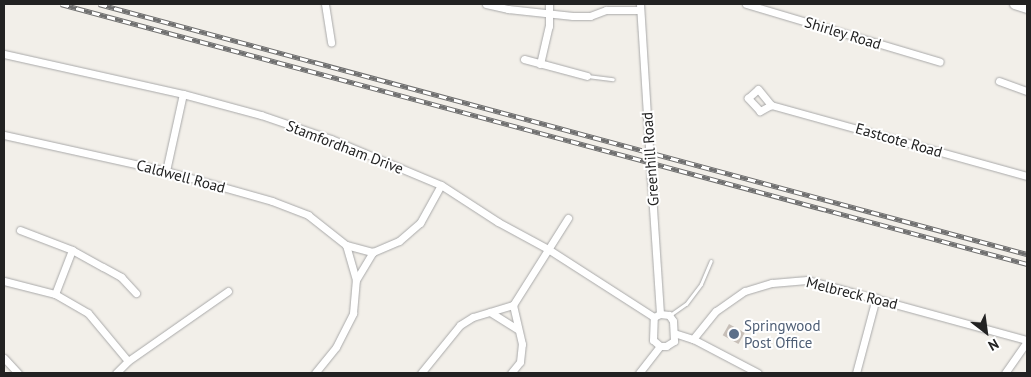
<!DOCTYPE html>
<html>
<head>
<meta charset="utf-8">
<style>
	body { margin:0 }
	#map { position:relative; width:1031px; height:377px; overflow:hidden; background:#f2efe9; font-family:"PT Sans",sans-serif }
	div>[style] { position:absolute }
	.building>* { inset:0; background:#c7bfb8; transform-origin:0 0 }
	.roads { filter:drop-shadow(0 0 1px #a9a9a9) drop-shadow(0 0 1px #a9a9a9) }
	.service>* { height:3px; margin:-1.5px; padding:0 1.5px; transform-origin:1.5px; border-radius:1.5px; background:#fff }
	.minor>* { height:7px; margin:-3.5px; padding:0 3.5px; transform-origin:3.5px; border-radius:3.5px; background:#fff }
	.tertiary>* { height:9px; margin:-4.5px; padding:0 4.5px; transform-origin:4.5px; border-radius:4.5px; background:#fff }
	.rail>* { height:4.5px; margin-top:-2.25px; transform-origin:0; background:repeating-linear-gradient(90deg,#fff 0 8px,#707070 0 16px); box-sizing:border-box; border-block:1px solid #707070 }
	.bridges { filter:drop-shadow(0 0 1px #a9a9a9) drop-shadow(0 0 1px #a9a9a9) }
	.minor-bridge>* { height:7px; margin:-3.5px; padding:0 3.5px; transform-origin:3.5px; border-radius:3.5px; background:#fff }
	.dots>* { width:14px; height:14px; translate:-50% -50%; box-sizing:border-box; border:2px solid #fff; border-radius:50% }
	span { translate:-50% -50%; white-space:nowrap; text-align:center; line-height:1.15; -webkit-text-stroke:4px #fff; paint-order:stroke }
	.street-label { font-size:15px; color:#222 }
	.service-label { font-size:15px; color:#4e5e75 }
	.left { translate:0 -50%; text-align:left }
	.frame { position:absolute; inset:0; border:5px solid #222; pointer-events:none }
	.north { position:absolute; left:961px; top:307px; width:50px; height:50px; -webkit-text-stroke:4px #fff; paint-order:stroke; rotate:150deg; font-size:14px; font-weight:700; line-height:20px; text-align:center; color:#222 }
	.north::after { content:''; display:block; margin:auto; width:18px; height:22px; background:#222; clip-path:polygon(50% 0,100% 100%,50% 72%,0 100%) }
</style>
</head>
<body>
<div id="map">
	<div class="building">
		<i style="left:729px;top:324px;width:18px;height:13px;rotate:29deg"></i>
	</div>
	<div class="roads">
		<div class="service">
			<i style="left:587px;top:76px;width:26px;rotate:7deg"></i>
			<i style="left:670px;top:315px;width:19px;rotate:-35deg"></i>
			<i style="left:686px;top:304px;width:25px;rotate:-53deg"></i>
			<i style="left:701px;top:284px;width:25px;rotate:-67deg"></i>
		</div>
		<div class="minor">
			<i style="left:325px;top:4px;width:39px;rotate:81deg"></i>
			<i style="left:486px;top:4px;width:23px;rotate:13deg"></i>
			<i style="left:508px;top:9px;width:65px;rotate:6.1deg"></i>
			<i style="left:573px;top:16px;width:17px"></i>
			<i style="left:590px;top:16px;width:17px;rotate:-21deg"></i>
			<i style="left:606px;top:10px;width:34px"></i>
			<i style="left:640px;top:4px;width:112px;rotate:86.4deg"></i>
			<i style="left:746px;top:4px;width:202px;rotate:16.6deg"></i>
			<i style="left:4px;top:54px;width:183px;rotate:12.6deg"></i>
			<i style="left:183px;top:94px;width:81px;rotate:15.1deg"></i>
			<i style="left:261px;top:115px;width:74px;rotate:18.9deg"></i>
			<i style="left:331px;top:139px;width:119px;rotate:22.7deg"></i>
			<i style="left:441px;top:185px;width:68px;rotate:33deg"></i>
			<i style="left:498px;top:222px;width:57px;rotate:28.4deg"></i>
			<i style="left:548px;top:249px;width:126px;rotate:32.7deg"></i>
			<i style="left:524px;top:59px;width:65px;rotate:15.1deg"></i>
			<i style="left:540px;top:64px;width:39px;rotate:-77deg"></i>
			<i style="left:549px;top:26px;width:22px;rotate:-90deg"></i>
			<i style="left:999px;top:81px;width:30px;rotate:20deg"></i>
			<i style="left:771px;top:105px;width:13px;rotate:151deg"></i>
			<i style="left:760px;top:111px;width:18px;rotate:-133deg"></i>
			<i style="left:748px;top:98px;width:13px;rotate:-42deg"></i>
			<i style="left:758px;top:89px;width:21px;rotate:51deg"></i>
			<i style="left:771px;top:105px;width:266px;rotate:15.5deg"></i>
			<i style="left:4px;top:135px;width:166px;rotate:12.5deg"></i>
			<i style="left:166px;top:171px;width:110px;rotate:15.8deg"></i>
			<i style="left:272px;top:201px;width:39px;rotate:21deg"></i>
			<i style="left:308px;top:215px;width:48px;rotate:38.3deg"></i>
			<i style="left:346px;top:245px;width:36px;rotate:74deg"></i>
			<i style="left:166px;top:171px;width:79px;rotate:-77.6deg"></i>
			<i style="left:651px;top:178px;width:136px;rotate:86.2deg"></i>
			<i style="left:20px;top:230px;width:56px;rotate:21deg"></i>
			<i style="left:72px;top:250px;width:35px;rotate:29deg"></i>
			<i style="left:103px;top:267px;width:21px;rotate:29deg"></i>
			<i style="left:121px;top:277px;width:22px;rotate:47deg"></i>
			<i style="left:346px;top:245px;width:28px;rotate:15deg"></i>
			<i style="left:4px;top:281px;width:53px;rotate:14.3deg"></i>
			<i style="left:55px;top:294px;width:38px;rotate:30deg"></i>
			<i style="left:88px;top:313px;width:62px;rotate:50.2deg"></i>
			<i style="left:55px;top:294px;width:47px;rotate:-68.9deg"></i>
			<i style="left:490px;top:312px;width:32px;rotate:32deg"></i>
			<i style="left:660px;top:314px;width:9px;rotate:6deg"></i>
			<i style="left:669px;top:315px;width:7px;rotate:56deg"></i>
			<i style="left:673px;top:321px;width:20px;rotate:87deg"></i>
			<i style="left:674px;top:341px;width:9px;rotate:148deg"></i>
			<i style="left:666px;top:346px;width:6px;rotate:180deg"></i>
			<i style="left:660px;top:346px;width:9px;rotate:-139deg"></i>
			<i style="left:653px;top:340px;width:23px;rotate:-88deg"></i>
			<i style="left:654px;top:317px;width:7px;rotate:-27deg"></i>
			<i style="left:674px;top:333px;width:20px;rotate:18deg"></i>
			<i style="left:693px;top:339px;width:73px;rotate:27.6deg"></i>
			<i style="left:693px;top:339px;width:36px;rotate:-51deg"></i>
			<i style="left:716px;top:311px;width:35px;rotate:-35deg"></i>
			<i style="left:745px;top:291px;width:28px;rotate:-17deg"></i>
			<i style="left:772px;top:283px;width:35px;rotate:-5deg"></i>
			<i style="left:807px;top:280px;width:228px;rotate:15.3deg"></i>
			<i style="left:4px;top:358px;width:21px;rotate:47deg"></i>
			<i style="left:116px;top:373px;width:17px;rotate:-45deg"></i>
			<i style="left:128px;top:361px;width:122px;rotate:-35deg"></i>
			<i style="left:315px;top:373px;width:33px;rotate:-51deg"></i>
			<i style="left:336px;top:347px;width:38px;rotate:-63deg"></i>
			<i style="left:353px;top:313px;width:33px;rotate:-85deg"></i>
			<i style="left:356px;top:280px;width:33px;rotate:-59deg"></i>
			<i style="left:373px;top:252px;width:28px;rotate:-23deg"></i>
			<i style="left:399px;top:241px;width:28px;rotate:-41deg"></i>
			<i style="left:420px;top:223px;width:43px;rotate:-61.1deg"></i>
			<i style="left:421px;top:373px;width:62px;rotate:-50.9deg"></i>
			<i style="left:460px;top:325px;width:15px;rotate:-32deg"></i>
			<i style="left:473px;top:317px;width:42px;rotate:-16.7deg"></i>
			<i style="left:511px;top:373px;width:14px;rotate:-51deg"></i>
			<i style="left:520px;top:362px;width:18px;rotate:-84deg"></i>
			<i style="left:522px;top:344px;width:40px;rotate:-103deg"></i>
			<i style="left:513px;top:305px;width:103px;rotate:-57.7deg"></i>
			<i style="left:639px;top:373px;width:34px;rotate:-52deg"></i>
			<i style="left:856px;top:373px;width:78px;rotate:-75.1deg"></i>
			<i style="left:1005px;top:373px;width:39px;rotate:-55deg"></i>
		</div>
		<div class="tertiary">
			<i style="left:1014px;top:4px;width:14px;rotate:17deg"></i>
		</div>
	</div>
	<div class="rail">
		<i style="left:61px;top:4px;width:1000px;rotate:15.06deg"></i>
		<i style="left:99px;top:4px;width:961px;rotate:15.08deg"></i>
	</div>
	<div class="bridges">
		<div class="minor-bridge">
			<i style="left:647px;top:116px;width:62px;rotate:86.3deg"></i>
		</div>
	</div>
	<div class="dots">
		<i style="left:734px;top:334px;background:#5c6f8a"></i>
	</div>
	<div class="street-label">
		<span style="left:843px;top:33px;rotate:17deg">Shirley Road</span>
		<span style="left:899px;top:140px;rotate:16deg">Eastcote Road</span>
		<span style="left:345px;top:147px;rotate:21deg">Stamfordham Drive</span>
		<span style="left:650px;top:159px;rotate:-94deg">Greenhill Road</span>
		<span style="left:181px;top:176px;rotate:15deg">Caldwell Road</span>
		<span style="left:852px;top:293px;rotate:14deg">Melbreck Road</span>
	</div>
	<div class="service-label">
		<span class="left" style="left:744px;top:334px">Springwood<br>Post Office</span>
	</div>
	<div class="frame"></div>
	<div class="north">N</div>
</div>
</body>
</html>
